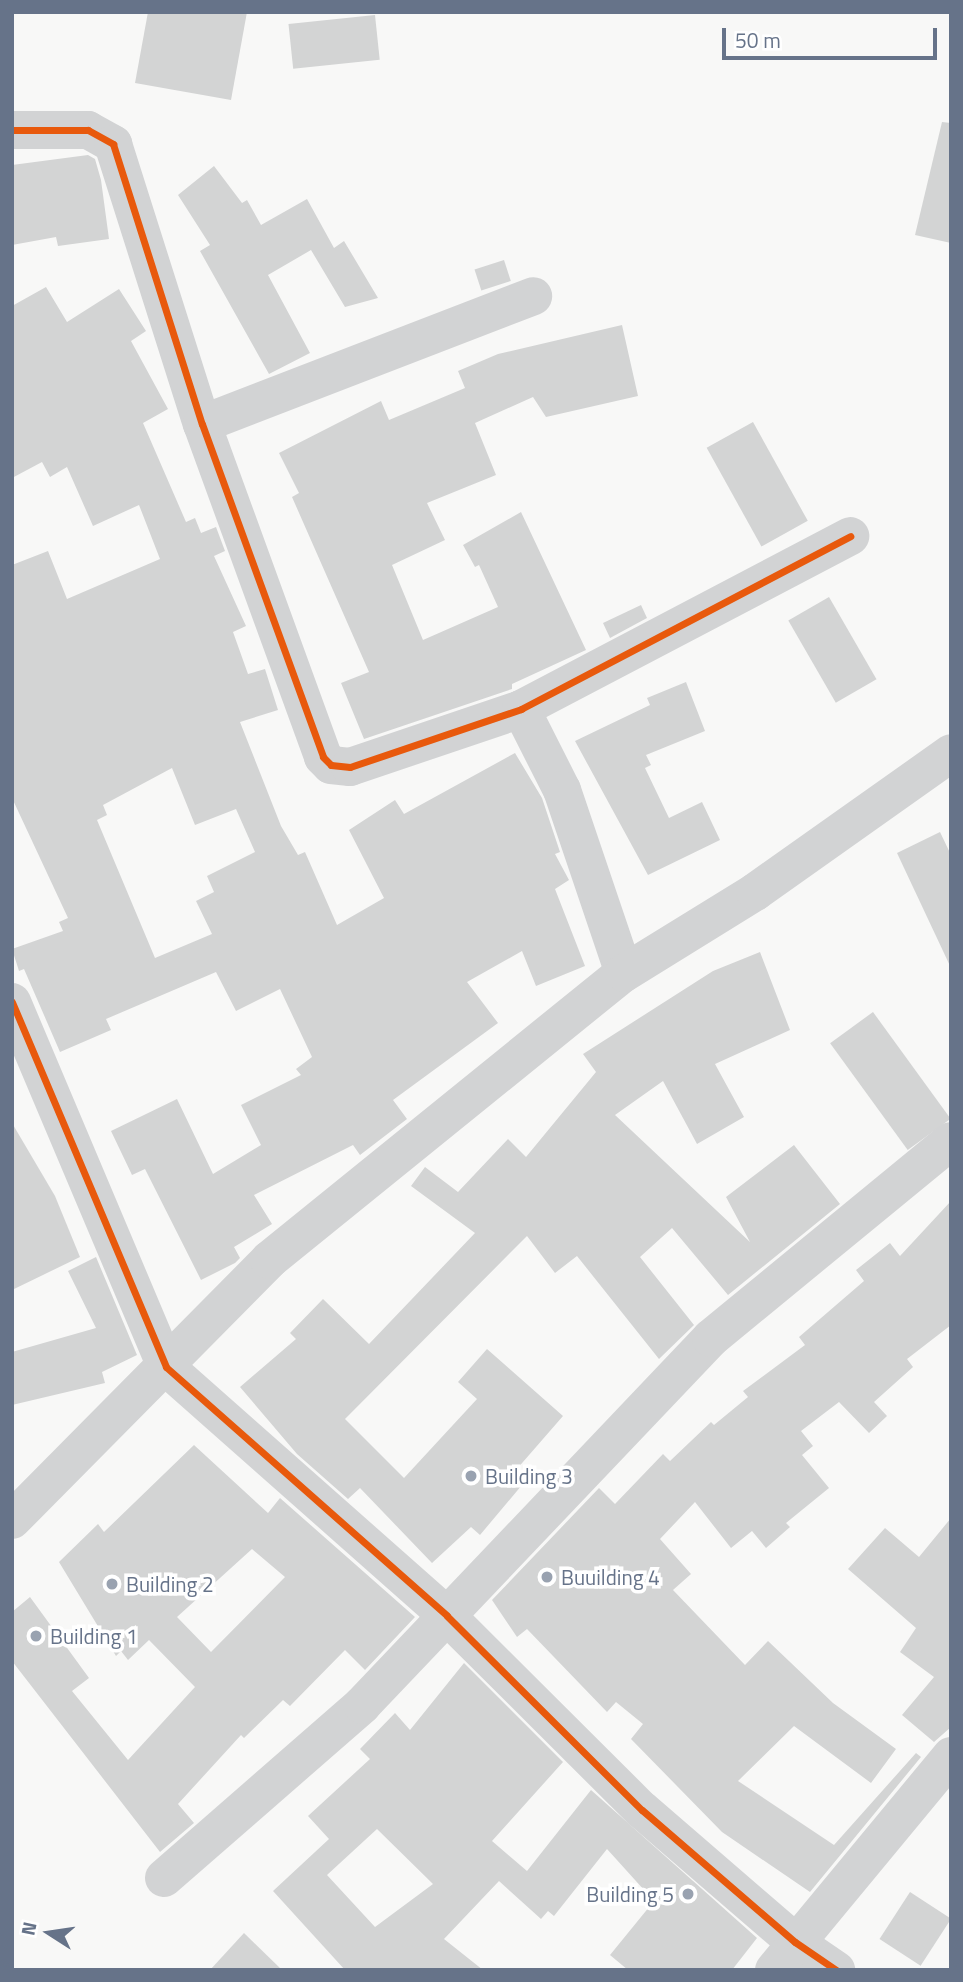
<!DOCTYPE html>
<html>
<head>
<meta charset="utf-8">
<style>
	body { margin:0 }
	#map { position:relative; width:963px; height:1982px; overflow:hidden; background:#f8f8f7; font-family:"Titillium Web",sans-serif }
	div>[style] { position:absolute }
	.building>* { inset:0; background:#d3d4d4; transform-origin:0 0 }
	.minor>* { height:38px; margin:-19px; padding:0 19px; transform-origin:19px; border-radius:19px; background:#d2d3d4 }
	.cycleway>* { height:7px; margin:-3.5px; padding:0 3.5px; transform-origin:3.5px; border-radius:3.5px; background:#e8590c }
	.dots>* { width:19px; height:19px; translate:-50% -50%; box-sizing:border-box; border:4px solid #fff; border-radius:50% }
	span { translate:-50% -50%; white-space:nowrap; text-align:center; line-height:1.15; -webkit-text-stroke:7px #fff; paint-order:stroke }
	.poi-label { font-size:21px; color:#667389 }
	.left { translate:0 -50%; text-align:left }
	.right { translate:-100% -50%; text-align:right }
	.frame { position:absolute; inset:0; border:14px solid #667389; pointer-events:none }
	.north { position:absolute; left:14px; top:1898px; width:70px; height:70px; -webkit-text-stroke:5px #fff; paint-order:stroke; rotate:282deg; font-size:19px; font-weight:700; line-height:28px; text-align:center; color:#667389 }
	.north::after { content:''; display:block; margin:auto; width:24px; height:32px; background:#667389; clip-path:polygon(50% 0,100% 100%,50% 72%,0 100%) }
	.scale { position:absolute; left:722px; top:28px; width:215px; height:32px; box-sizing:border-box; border:4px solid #667389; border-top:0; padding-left:9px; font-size:21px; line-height:24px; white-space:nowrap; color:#667389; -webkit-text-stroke:5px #fff; paint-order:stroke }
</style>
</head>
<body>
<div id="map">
	<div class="building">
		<i style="clip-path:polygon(148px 12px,247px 12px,231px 100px,135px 83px)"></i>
		<i style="left:375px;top:15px;width:45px;height:87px;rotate:84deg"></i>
		<i style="clip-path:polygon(942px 122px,951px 123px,951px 243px,915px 235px)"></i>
		<i style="clip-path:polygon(88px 155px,95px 159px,101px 180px,109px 239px,58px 246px,56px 237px,12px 245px,12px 165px)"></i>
		<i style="clip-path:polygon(214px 166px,242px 203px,247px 200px,261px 225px,307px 199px,334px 248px,344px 241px,378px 298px,345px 307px,311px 250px,268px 275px,310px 353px,269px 374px,200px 251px,210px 245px,178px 195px)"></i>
		<i style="left:504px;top:260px;width:22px;height:31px;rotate:72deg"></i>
		<i style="clip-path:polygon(evenodd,46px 287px,67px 322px,119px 289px,146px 331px,131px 341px,168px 409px,143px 423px,186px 522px,195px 518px,201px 533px,216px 527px,225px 551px,214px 556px,246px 626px,233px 632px,248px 674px,265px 669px,278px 710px,240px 722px,281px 826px,298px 855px,305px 852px,337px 925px,384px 898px,349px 830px,395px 800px,404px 814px,515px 753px,542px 798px,560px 852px,555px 854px,569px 880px,555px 889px,585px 966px,536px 986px,522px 951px,467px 982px,498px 1023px,393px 1100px,407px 1119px,360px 1155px,353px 1145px,254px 1195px,272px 1224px,234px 1247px,240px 1258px,235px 1263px,201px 1280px,145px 1169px,132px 1175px,111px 1131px,177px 1099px,213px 1174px,261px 1145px,241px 1105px,301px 1075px,296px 1069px,312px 1057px,280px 989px,236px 1011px,216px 972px,106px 1019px,111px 1030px,60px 1052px,24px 969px,19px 971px,12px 949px,63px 931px,59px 922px,68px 918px,12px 798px,12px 565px,48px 551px,67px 599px,160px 559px,139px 505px,93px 526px,67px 467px,50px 477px,42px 462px,12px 478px,12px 306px,46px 287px,172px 768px,195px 825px,236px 809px,255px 852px,207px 876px,214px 892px,196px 901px,212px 934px,155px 958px,97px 820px,107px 815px,103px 805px,172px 768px)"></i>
		<i style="clip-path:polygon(622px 325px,638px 396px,546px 417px,533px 397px,475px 423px,496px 475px,427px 503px,445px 540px,392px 565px,423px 640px,498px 607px,479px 565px,475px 567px,463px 545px,521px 512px,586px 650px,512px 684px,512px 689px,364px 739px,341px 683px,369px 672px,292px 497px,299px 493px,279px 453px,381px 401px,389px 420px,465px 388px,458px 371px,498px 354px)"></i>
		<i style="left:753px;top:422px;width:113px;height:53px;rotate:61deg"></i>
		<i style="left:829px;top:597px;width:95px;height:47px;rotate:60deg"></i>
		<i style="clip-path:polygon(641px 605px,647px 618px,610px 638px,603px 623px)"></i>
		<i style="clip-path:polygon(686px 682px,705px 731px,646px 755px,651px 765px,645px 768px,669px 818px,702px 802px,720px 840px,648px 875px,575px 741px,650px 705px,647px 698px)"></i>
		<i style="clip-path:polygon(940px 832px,951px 855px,951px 968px,897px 853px)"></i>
		<i style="clip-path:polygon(760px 952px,790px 1030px,715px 1064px,744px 1117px,697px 1144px,663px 1081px,615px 1115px,750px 1242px,726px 1197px,794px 1145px,840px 1204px,728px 1295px,672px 1228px,640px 1257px,694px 1325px,659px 1359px,577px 1256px,555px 1273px,527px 1236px,345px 1419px,404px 1478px,477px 1399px,458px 1382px,487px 1349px,563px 1416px,516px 1470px,527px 1479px,480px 1535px,471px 1527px,432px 1563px,360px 1488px,348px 1499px,297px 1454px,240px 1387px,296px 1339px,290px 1333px,323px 1299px,369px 1344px,475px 1233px,411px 1186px,425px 1167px,458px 1192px,508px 1139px,526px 1157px,596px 1072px,583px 1054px,713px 971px)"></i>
		<i style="left:873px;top:1012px;width:132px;height:53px;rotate:54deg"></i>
		<i style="clip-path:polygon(12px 1123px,55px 1196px,80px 1257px,12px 1290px)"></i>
		<i style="clip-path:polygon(951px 1201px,951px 1325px,907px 1359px,913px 1367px,874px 1402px,887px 1416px,869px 1433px,839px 1402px,801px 1431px,813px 1446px,802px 1455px,829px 1488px,786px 1523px,790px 1527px,766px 1548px,752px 1531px,731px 1548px,695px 1502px,660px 1539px,691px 1574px,673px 1590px,745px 1665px,768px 1641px,833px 1703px,896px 1749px,871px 1783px,794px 1726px,738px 1781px,834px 1845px,916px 1753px,921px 1757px,810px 1892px,722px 1832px,631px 1739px,643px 1724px,616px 1702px,607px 1712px,527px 1629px,517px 1637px,492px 1600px,599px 1488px,615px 1504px,663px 1454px,670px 1461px,711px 1422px,714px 1425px,748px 1397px,743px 1391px,805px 1345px,799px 1337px,864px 1281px,856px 1270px,890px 1243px,900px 1256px)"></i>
		<i style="clip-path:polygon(96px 1257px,137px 1355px,102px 1372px,105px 1383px,12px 1405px,12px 1352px,96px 1328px,68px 1271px)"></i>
		<i style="clip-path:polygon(evenodd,194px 1445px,268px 1513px,280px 1498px,415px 1617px,365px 1670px,345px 1650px,290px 1706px,283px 1700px,244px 1738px,241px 1735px,178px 1804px,194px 1823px,160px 1852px,12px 1661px,12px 1612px,30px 1597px,89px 1678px,72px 1691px,128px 1760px,195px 1687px,149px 1640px,128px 1660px,121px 1651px,116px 1656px,59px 1562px,98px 1524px,104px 1532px,194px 1445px,252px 1549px,285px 1577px,211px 1652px,177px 1617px,252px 1549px)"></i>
		<i style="clip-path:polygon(951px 1518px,951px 1727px,934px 1742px,902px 1715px,934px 1677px,900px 1652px,916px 1628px,848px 1569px,885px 1528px,919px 1557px)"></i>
		<i style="clip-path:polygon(evenodd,464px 1663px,563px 1762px,492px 1841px,527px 1871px,591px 1790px,757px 1938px,732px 1970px,628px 1970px,610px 1955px,654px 1901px,607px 1849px,554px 1916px,548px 1911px,541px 1919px,499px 1881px,444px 1939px,483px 1970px,345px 1970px,273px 1891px,329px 1839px,308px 1816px,370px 1759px,360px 1749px,395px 1713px,410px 1730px,464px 1663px,377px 1829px,433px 1884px,375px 1927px,327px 1875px,377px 1829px)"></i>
		<i style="left:910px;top:1892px;width:49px;height:56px;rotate:33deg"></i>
		<i style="clip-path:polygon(244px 1933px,282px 1970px,210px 1970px)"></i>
	</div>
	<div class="minor">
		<i style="left:12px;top:130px;width:76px"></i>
		<i style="left:88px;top:130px;width:29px;rotate:29deg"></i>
		<i style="left:113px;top:144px;width:294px;rotate:72.4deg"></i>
		<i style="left:202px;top:424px;width:354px;rotate:70deg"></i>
		<i style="left:323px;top:757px;width:11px;rotate:45deg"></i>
		<i style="left:331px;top:765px;width:19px;rotate:6deg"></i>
		<i style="left:350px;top:767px;width:181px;rotate:-18.7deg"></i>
		<i style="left:521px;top:709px;width:372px;rotate:-27.7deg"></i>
		<i style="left:202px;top:424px;width:355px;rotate:-21.1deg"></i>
		<i style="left:521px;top:709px;width:91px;rotate:63.2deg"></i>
		<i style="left:562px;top:790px;width:193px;rotate:71.3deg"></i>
		<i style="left:12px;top:1002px;width:396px;rotate:67.1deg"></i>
		<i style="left:166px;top:1367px;width:375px;rotate:41.5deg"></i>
		<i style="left:447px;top:1616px;width:275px;rotate:44.9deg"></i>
		<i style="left:642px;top:1810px;width:202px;rotate:40.8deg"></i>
		<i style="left:795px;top:1942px;width:50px;rotate:34.3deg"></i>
		<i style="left:12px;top:1520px;width:366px;rotate:-45.3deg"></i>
		<i style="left:269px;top:1260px;width:457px;rotate:-39deg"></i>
		<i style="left:624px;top:973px;width:154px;rotate:-31.7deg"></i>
		<i style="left:755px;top:892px;width:240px;rotate:-35.3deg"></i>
		<i style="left:164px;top:1878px;width:263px;rotate:-41.1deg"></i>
		<i style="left:362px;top:1705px;width:506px;rotate:-46.44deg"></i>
		<i style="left:711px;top:1338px;width:310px;rotate:-39.4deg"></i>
		<i style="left:774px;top:1970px;width:278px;rotate:-50.4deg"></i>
	</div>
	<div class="cycleway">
		<i style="left:12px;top:130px;width:76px"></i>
		<i style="left:88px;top:130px;width:29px;rotate:29deg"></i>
		<i style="left:113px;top:144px;width:294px;rotate:72.4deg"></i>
		<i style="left:202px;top:424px;width:354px;rotate:70deg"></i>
		<i style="left:323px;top:757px;width:11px;rotate:45deg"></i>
		<i style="left:331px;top:765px;width:19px;rotate:6deg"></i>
		<i style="left:350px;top:767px;width:181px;rotate:-18.7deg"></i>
		<i style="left:521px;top:709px;width:372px;rotate:-27.7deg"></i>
		<i style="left:12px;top:1002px;width:396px;rotate:67.1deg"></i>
		<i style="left:166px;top:1367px;width:375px;rotate:41.5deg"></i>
		<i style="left:447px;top:1616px;width:275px;rotate:44.9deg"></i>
		<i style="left:642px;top:1810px;width:202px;rotate:40.8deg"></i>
		<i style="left:795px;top:1942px;width:50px;rotate:34.3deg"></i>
	</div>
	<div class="dots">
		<i style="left:471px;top:1476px;background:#99a2b0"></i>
		<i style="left:547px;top:1577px;background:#99a2b0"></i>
		<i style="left:112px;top:1584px;background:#99a2b0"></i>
		<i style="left:36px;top:1636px;background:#99a2b0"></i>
		<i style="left:688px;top:1894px;background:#99a2b0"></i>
	</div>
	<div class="poi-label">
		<span class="left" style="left:485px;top:1476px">Building 3</span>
		<span class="left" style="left:561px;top:1577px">Buuilding 4</span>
		<span class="left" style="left:126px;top:1584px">Building 2</span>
		<span class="left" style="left:50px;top:1636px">Building 1</span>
		<span class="right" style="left:674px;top:1894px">Building 5</span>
	</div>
	<div class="frame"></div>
	<div class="north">N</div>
	<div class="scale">50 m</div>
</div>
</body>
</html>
